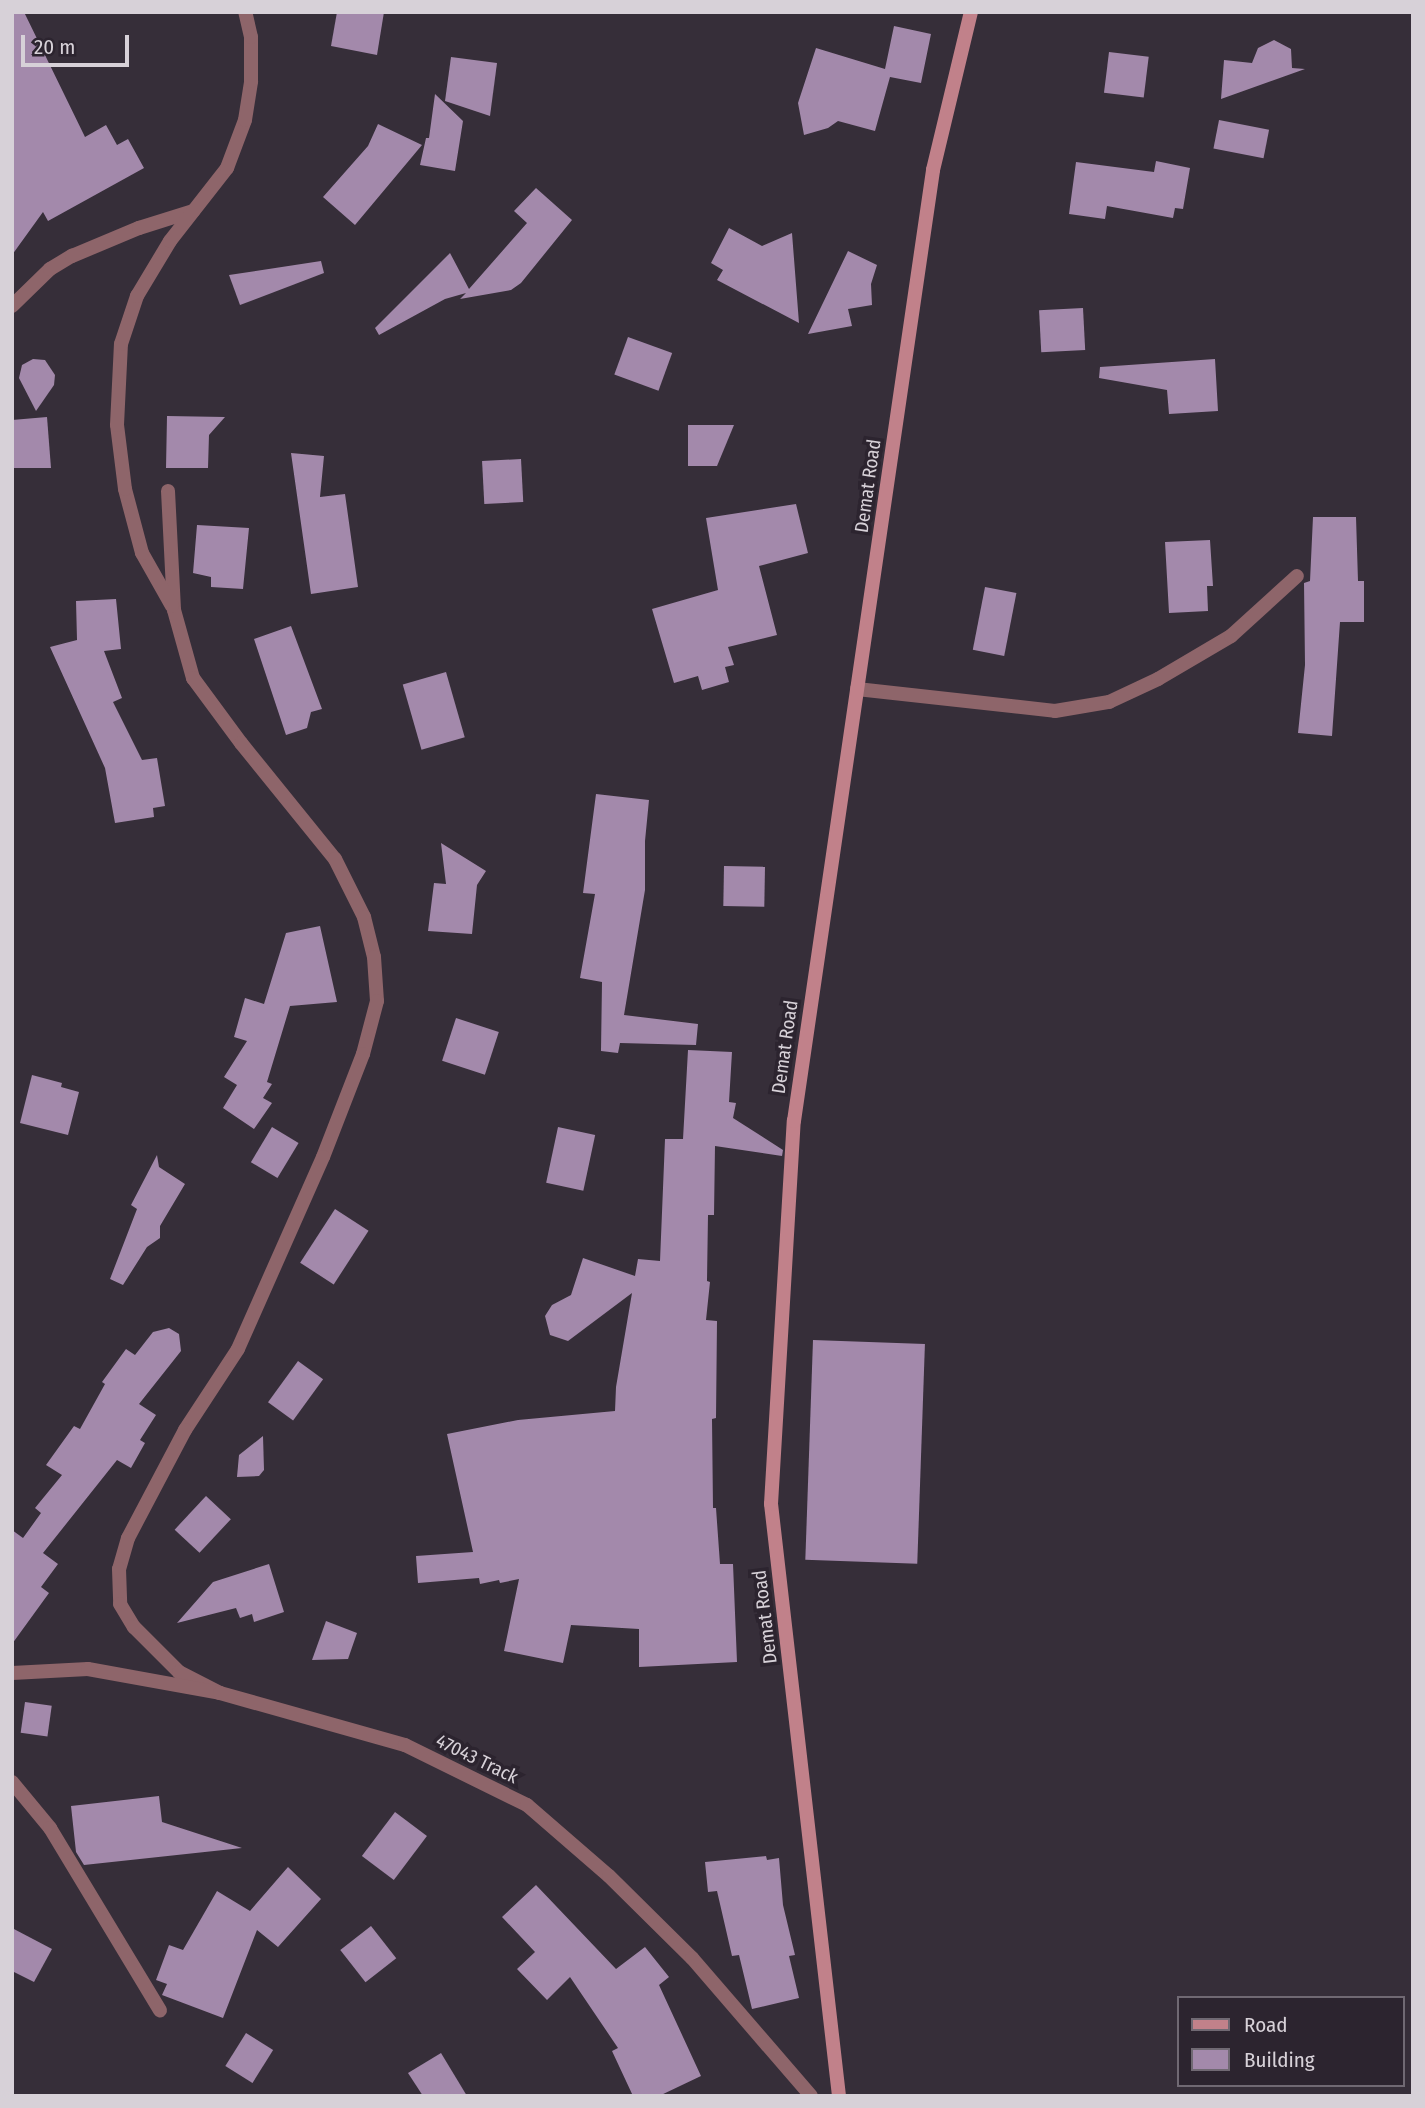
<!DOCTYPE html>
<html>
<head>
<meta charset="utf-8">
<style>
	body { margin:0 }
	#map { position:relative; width:1425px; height:2108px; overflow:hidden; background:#362e39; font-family:"Fira Sans Condensed",sans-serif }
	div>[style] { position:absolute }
	.building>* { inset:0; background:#a389ab; transform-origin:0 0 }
	.lane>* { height:14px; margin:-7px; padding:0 7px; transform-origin:7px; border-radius:7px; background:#8e656a }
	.street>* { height:14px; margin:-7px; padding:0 7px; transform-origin:7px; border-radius:7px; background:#8e656a }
	.secondary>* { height:14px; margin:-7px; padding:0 7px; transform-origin:7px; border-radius:7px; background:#c1818a }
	span { translate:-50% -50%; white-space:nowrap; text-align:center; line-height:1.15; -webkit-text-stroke:7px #2c242f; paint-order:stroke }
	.street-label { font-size:19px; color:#d7d1d8 }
	.frame { position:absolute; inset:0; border:14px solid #d7d1d8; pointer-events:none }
	.legend { position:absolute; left:1177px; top:1996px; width:228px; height:91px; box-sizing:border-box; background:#2c242f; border:2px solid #706973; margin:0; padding:9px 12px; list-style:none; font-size:21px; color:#d7d1d8 }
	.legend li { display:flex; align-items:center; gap:14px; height:35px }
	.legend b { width:35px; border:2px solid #706973 }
	.scale { position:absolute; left:21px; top:35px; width:108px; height:32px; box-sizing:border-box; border:4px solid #d7d1d8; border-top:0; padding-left:9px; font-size:21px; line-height:24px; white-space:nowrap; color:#d7d1d8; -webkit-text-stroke:5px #2c242f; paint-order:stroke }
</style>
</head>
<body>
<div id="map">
	<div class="building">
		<i style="clip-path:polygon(12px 12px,24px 12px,85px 137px,106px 125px,117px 145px,128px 139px,144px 168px,48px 221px,43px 212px,12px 255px)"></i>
		<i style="clip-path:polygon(337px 12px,384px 12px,377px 55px,331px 46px)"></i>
		<i style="clip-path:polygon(894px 26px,931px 34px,921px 83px,890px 77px,875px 131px,838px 121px,828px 128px,804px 135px,798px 103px,816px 48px,885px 69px)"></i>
		<i style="clip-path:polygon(1274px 40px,1291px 49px,1292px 68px,1305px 69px,1221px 99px,1224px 60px,1252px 63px,1258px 48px)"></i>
		<i style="left:1109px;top:52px;width:40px;height:41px;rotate:7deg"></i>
		<i style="clip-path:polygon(451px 57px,497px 63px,490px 116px,445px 101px)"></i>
		<i style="clip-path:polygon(435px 94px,463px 121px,455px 171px,420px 165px,426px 138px,429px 138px)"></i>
		<i style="left:1219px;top:120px;width:51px;height:29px;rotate:11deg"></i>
		<i style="clip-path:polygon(378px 124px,422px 145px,355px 225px,323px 197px,368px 146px)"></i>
		<i style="clip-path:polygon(1156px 161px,1190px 168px,1183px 209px,1175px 208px,1173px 218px,1107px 206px,1105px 219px,1069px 214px,1076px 162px,1154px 172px)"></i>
		<i style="clip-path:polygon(536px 188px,572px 220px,521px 283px,511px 290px,460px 299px,466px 293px,445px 299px,379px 335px,375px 328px,450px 253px,469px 289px,527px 223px,514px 211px)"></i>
		<i style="clip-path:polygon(729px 228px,762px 246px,792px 233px,799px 323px,717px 280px,723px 270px,711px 263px)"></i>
		<i style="clip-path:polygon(848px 251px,877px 265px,871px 284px,872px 305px,848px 309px,852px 326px,808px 334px)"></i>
		<i style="clip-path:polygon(321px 261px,324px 273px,240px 305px,229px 275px)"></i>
		<i style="left:1083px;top:308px;width:42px;height:44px;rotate:87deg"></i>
		<i style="left:628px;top:337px;width:47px;height:40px;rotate:20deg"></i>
		<i style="clip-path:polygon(33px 359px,45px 360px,55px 375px,54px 385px,36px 411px,19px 378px,22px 365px)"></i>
		<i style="clip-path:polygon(1215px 359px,1218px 411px,1169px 414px,1167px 390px,1099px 378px,1100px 367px)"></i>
		<i style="clip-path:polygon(167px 416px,225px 417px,209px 435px,208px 468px,166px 468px)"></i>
		<i style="clip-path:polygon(47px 417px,51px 468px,12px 468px,12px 420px)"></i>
		<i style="clip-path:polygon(688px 425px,734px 425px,717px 466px,688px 466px)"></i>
		<i style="clip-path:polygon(291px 453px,324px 456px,320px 497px,345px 494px,358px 587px,311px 594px)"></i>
		<i style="left:521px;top:459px;width:43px;height:39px;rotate:87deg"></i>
		<i style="clip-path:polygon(796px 504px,808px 553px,759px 566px,777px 635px,728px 647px,734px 665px,725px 667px,729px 682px,702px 690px,698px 676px,674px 683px,652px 609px,718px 590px,706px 518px)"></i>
		<i style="clip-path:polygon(1313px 517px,1356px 517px,1358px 581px,1364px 581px,1364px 622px,1340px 622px,1332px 736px,1298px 733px,1305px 665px,1304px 583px,1310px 581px)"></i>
		<i style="clip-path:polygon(197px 525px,249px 528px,243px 589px,211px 587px,211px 577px,193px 573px)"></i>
		<i style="clip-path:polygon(1210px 540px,1213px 586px,1207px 586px,1208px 611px,1169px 613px,1165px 542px)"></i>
		<i style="left:985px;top:587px;width:32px;height:64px;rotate:11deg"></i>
		<i style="clip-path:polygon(116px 599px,121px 649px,104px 651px,122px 698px,113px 702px,142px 760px,157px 758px,165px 806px,153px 808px,154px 817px,115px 823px,105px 768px,50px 647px,77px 640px,76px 601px)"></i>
		<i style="clip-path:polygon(291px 626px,322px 709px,311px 712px,307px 728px,286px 735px,254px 639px)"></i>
		<i style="left:446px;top:672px;width:68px;height:45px;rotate:74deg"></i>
		<i style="clip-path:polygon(596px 794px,649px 800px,645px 841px,645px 890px,624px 1015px,698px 1024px,696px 1045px,620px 1043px,618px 1053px,601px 1051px,602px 982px,580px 978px,595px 894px,583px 893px)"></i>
		<i style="clip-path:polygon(441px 843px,486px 871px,477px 885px,472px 934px,428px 931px,434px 883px,446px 884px)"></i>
		<i style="left:724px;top:866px;width:41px;height:40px;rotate:1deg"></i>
		<i style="clip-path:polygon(320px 926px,337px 1002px,290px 1006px,267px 1082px,272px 1084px,263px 1098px,272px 1103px,254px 1129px,223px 1108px,237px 1085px,224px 1077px,247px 1041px,234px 1037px,245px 998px,264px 1004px,286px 933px)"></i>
		<i style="left:456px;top:1018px;width:45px;height:45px;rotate:18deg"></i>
		<i style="clip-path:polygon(688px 1050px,732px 1052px,729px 1102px,736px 1103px,733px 1118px,783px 1150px,782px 1156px,715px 1146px,714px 1215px,708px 1215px,707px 1281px,710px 1282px,706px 1320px,717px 1321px,716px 1418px,712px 1419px,713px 1508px,716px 1508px,720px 1564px,733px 1564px,737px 1662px,639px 1667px,639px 1629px,571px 1625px,563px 1663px,504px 1651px,519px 1579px,500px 1583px,499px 1580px,480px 1584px,479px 1578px,418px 1583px,416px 1556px,473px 1552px,447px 1434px,518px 1420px,615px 1411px,616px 1387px,632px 1293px,568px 1341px,550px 1335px,545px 1316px,552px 1305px,571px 1295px,583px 1258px,635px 1276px,638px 1259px,660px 1261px,665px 1139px,683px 1139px)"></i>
		<i style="clip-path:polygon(32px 1075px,62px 1083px,61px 1087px,79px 1092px,68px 1135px,20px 1123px)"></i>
		<i style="left:272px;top:1127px;width:31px;height:41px;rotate:31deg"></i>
		<i style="left:558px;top:1127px;width:38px;height:57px;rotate:12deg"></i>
		<i style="clip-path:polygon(157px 1155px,159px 1167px,185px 1184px,160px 1226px,160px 1238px,147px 1247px,123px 1285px,110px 1279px,137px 1209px,131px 1205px)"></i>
		<i style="left:335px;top:1209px;width:40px;height:64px;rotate:33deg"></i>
		<i style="clip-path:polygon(169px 1328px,179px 1334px,181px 1351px,139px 1404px,156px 1415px,140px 1440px,145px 1443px,131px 1468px,117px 1460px,43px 1553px,58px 1564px,41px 1587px,49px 1593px,12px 1644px,12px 1530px,23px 1538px,41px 1513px,35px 1508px,62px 1475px,46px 1465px,74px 1426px,80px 1429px,105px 1384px,102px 1382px,126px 1349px,135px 1355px,153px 1332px)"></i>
		<i style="left:813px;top:1340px;width:112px;height:220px;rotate:2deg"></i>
		<i style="left:298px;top:1361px;width:31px;height:51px;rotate:36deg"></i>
		<i style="clip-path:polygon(263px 1436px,264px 1470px,259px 1476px,237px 1477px,239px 1455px)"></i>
		<i style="left:206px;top:1496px;width:34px;height:46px;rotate:43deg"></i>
		<i style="clip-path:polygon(269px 1564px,284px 1612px,254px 1622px,252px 1614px,240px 1618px,236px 1608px,177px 1623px,213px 1582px)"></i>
		<i style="clip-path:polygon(326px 1621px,357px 1633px,348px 1659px,312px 1660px)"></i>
		<i style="left:25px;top:1702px;width:27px;height:31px;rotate:8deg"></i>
		<i style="clip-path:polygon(159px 1796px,162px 1822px,242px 1848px,84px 1865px,76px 1852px,71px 1806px)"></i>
		<i style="left:395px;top:1812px;width:40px;height:55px;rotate:37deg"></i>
		<i style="clip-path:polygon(766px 1856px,767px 1860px,779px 1858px,783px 1905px,795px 1955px,789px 1956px,799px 1998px,752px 2009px,739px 1955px,732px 1956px,717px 1891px,708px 1892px,705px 1862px)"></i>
		<i style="clip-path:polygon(288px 1867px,321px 1899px,278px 1947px,257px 1930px,223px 2018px,162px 1995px,167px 1984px,156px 1980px,169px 1945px,183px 1950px,217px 1891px,250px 1911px)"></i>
		<i style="clip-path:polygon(536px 1885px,616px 1969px,645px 1947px,669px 1977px,659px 1985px,701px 2076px,659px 2096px,633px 2096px,612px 2051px,618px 2048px,570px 1977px,547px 2000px,517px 1969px,535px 1952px,502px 1917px)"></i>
		<i style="left:371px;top:1926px;width:41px;height:39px;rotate:52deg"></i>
		<i style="clip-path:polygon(12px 1928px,52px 1949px,34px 1982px,12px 1971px)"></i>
		<i style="left:246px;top:2033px;width:32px;height:39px;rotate:32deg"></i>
		<i style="clip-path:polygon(441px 2053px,467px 2096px,423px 2096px,408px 2073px)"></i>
	</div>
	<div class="lane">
		<i style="left:857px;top:689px;width:199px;rotate:6.3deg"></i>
		<i style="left:1055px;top:711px;width:55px;rotate:-9.5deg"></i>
		<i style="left:1109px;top:702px;width:54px;rotate:-25.1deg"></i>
		<i style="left:1158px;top:679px;width:85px;rotate:-30.5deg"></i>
		<i style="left:1231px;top:636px;width:89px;rotate:-42.3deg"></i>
		<i style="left:12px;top:1782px;width:60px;rotate:50.4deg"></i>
		<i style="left:50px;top:1828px;width:213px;rotate:58.9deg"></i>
	</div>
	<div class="street">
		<i style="left:12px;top:306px;width:53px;rotate:-44.2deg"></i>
		<i style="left:50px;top:269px;width:26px;rotate:-31deg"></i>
		<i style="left:72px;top:256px;width:73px;rotate:-22.7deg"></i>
		<i style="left:139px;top:228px;width:57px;rotate:-17.5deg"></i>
		<i style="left:168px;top:491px;width:119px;rotate:87.1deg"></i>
		<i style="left:174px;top:610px;width:71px;rotate:74.4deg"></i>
		<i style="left:193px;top:678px;width:81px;rotate:53.6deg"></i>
		<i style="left:241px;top:743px;width:149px;rotate:51deg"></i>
		<i style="left:335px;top:859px;width:65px;rotate:63.4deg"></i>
		<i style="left:364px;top:917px;width:41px;rotate:76deg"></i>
		<i style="left:374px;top:957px;width:44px;rotate:86.1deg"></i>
		<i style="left:377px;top:1001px;width:55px;rotate:104.8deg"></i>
		<i style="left:363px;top:1054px;width:110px;rotate:111.2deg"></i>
		<i style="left:323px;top:1157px;width:210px;rotate:113.9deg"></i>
		<i style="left:238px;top:1349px;width:97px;rotate:123.2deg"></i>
		<i style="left:185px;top:1430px;width:122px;rotate:117.8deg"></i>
		<i style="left:128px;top:1538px;width:32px;rotate:106deg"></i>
		<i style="left:119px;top:1569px;width:35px;rotate:88deg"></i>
		<i style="left:120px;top:1604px;width:27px;rotate:59deg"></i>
		<i style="left:134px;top:1627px;width:64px;rotate:45deg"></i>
		<i style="left:179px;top:1672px;width:46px;rotate:27.1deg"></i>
		<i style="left:172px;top:606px;width:61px;rotate:-119.5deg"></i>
		<i style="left:142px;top:553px;width:66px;rotate:-104.9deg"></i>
		<i style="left:125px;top:489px;width:64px;rotate:-97.1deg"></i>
		<i style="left:117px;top:425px;width:81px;rotate:-87.2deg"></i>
		<i style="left:121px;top:344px;width:51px;rotate:-71.6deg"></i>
		<i style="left:137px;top:296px;width:64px;rotate:-59deg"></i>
		<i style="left:170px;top:241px;width:93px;rotate:-52deg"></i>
		<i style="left:227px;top:168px;width:51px;rotate:-69.4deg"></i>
		<i style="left:245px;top:120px;width:39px;rotate:-81deg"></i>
		<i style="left:251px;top:81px;width:44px;rotate:-90deg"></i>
		<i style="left:251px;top:37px;width:26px;rotate:-103deg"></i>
		<i style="left:12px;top:1673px;width:76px;rotate:-3deg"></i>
		<i style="left:88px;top:1669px;width:134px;rotate:10.3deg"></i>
		<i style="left:220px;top:1693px;width:192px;rotate:15.7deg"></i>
		<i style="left:405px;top:1745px;width:136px;rotate:26.2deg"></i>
		<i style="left:527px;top:1805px;width:108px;rotate:40.9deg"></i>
		<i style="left:609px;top:1876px;width:117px;rotate:44.7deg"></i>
		<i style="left:692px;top:1958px;width:182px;rotate:49.2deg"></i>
	</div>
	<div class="secondary">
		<i style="left:839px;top:2096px;width:596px;rotate:-96.55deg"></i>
		<i style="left:771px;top:1504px;width:384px;rotate:-86.6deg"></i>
		<i style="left:794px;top:1121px;width:961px;rotate:-81.68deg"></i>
		<i style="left:933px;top:170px;width:163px;rotate:-76.5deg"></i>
	</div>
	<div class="street-label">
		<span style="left:868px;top:486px;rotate:-82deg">Demat Road</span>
		<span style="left:785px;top:1047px;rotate:-82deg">Demat Road</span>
		<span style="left:765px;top:1617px;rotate:-97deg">Demat Road</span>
		<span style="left:477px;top:1759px;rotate:26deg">47043 Track</span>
	</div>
	<div class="frame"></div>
	<ul class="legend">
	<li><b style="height:9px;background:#c1818a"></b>Road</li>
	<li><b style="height:19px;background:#a389ab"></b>Building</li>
	</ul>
	<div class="scale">20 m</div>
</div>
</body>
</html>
